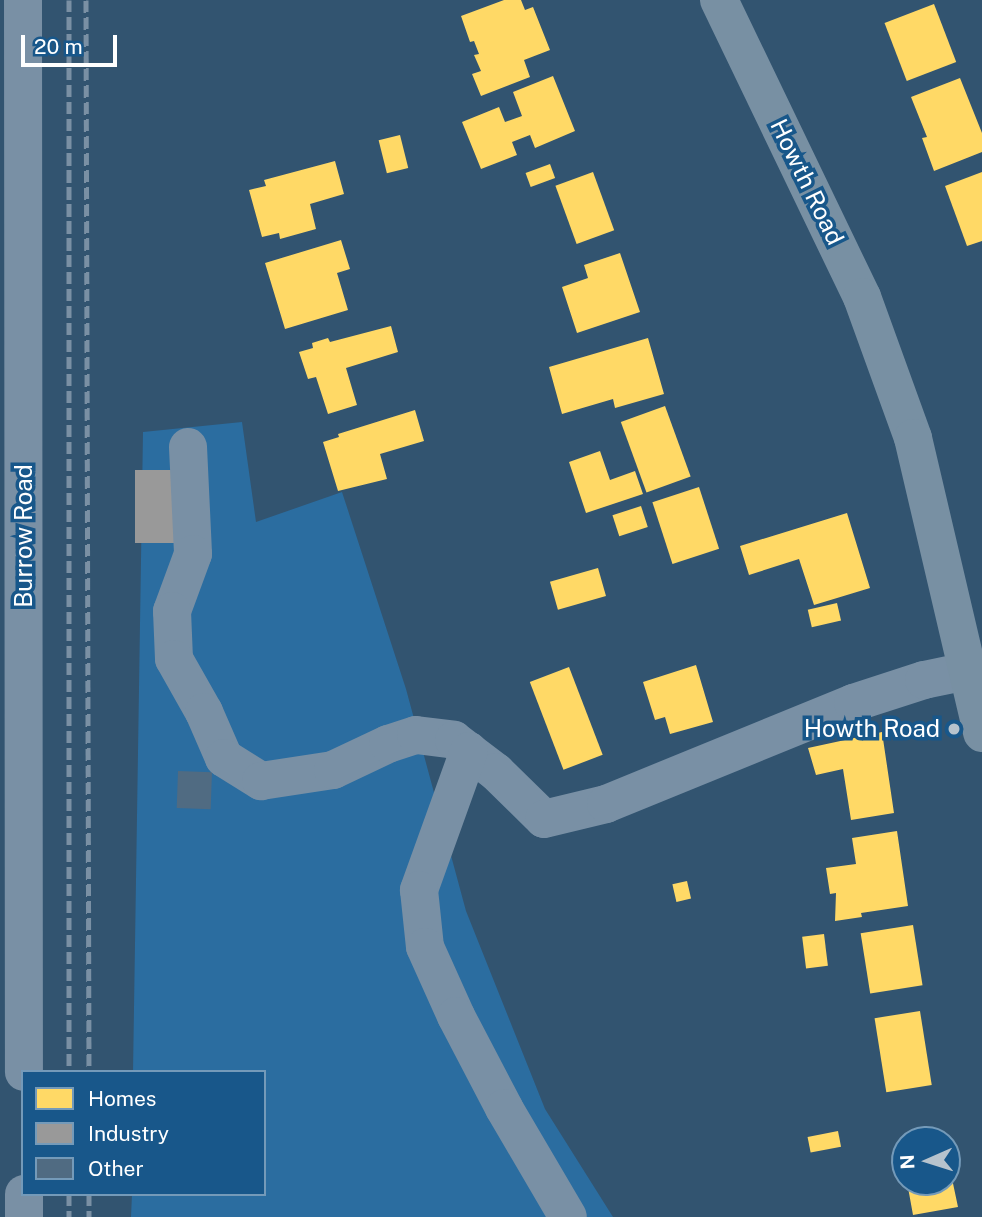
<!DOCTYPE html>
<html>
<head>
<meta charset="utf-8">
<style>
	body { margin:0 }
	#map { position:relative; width:982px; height:1217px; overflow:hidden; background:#325470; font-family:"Public Sans",sans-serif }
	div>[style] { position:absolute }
	.green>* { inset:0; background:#2b6da0 }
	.homes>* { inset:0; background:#ffd966; transform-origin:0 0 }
	.industry>* { inset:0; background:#999; transform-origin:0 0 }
	.building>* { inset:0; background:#506b82; transform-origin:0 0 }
	.minor>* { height:38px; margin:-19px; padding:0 19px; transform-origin:19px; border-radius:19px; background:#7990a5 }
	.major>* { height:38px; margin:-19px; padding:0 19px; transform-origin:19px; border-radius:19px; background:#7890a3 }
	.rail>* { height:5px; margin-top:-2.5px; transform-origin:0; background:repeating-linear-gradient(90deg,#7a90a4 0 12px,transparent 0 17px) }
	.dots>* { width:19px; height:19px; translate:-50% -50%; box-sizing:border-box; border:4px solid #18578a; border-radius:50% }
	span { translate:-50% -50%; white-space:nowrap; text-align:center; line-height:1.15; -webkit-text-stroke:7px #18578a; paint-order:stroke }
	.street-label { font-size:24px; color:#fff }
	.poi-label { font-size:24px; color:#fff }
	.right { translate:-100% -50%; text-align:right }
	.legend { position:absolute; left:21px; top:1070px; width:245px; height:126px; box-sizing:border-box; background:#18578a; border:2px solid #749ab9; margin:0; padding:9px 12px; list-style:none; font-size:21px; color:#fff }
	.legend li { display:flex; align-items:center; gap:14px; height:35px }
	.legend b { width:35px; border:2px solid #749ab9 }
	.north { position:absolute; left:891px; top:1126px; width:70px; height:70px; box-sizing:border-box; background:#18578a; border:2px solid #749ab9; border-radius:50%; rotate:267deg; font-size:19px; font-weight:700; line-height:28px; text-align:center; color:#fff }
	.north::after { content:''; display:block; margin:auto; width:24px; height:32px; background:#b7c3cd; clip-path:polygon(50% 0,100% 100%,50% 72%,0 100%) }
	.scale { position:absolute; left:21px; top:35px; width:96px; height:32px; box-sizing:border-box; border:4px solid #fff; border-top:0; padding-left:9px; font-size:21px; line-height:24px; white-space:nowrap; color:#fff; -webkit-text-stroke:5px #18578a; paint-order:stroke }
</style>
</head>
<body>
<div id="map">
	<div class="green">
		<i style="clip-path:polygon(242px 422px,256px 522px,342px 492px,406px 689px,466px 911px,545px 1109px,613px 1217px,131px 1217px,132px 1194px,264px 1194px,264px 1072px,133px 1072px,143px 432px)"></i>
	</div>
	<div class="homes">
		<i style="clip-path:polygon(504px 0,521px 0,525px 10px,533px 7px,550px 50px,524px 60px,530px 77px,481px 96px,472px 74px,481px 71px,474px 55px,479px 54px,474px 41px,470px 42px,461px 16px)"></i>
		<i style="left:934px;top:4px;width:62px;height:53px;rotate:69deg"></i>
		<i style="clip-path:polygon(553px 76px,575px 131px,535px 148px,530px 135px,512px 142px,517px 155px,481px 169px,462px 122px,499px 107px,505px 122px,522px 116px,513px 92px)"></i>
		<i style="clip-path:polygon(960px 78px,982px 133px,982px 152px,934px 171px,922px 138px,927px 137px,911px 97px)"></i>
		<i style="left:400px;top:135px;width:34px;height:22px;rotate:76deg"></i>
		<i style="clip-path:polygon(335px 161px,344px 194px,310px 204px,316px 229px,280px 239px,279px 233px,262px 237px,249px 190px,266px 186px,264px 180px)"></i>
		<i style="left:550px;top:164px;width:15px;height:26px;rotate:70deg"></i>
		<i style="left:593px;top:172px;width:62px;height:40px;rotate:70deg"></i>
		<i style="clip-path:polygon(982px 172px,982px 241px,967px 246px,945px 186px)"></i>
		<i style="clip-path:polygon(341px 240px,350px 269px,337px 273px,348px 310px,285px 329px,265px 263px)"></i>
		<i style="clip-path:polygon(620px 253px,640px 312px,577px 333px,562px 287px,588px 278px,584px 265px)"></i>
		<i style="clip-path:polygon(391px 326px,398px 352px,346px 368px,357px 405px,328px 414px,316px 377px,308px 379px,299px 352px,313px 348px,312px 343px,328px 338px,330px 342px)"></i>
		<i style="clip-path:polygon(648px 338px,664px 394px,615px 408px,613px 399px,562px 414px,549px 367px)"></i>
		<i style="left:665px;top:406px;width:75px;height:47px;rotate:70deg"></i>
		<i style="clip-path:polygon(415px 410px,424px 441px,380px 454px,387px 479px,338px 491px,323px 442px,339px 437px,338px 434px)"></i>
		<i style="clip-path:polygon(600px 451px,610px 480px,635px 471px,643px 494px,586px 513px,569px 462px)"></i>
		<i style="left:699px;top:487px;width:65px;height:49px;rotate:72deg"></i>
		<i style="left:641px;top:506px;width:22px;height:30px;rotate:72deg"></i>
		<i style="clip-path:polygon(847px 513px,870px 588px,814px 605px,799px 559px,749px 575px,740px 546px)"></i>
		<i style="left:598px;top:568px;width:29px;height:50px;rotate:74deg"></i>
		<i style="left:837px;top:603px;width:18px;height:30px;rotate:77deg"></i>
		<i style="clip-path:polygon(696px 665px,713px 722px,670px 734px,665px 717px,655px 720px,643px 682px)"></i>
		<i style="left:569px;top:667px;width:94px;height:42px;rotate:69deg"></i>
		<i style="clip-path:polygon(882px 732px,894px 813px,851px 820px,843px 769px,816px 775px,808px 748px)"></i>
		<i style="clip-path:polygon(897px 831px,908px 906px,861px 913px,862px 917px,835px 921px,836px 893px,830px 894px,826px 868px,856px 864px,852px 838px)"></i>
		<i style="left:687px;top:881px;width:18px;height:15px;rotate:77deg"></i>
		<i style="left:913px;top:925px;width:61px;height:53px;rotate:81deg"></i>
		<i style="left:824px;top:934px;width:32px;height:22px;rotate:83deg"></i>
		<i style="left:920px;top:1011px;width:75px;height:46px;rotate:81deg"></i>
		<i style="left:838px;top:1131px;width:16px;height:31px;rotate:79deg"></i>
		<i style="clip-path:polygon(944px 1131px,946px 1140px,905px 1140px,904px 1162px,900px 1139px)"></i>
		<i style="clip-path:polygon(947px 1155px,958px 1207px,913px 1215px,907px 1182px,947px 1182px)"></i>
	</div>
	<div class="industry">
		<i style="left:135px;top:470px;width:40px;height:73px"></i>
	</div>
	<div class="building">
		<i style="left:178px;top:771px;width:34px;height:37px;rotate:2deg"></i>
	</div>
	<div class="minor">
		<i style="left:23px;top:0;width:1072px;rotate:89.95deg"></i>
		<i style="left:188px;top:447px;width:107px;rotate:87.3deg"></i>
		<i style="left:193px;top:554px;width:61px;rotate:110.2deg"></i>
		<i style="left:172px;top:611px;width:48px;rotate:87.6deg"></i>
		<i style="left:174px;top:659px;width:61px;rotate:60.5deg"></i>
		<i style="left:204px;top:712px;width:50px;rotate:66.5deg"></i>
		<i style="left:224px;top:758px;width:44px;rotate:31.9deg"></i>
		<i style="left:261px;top:781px;width:73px;rotate:-8.7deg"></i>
		<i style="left:333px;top:770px;width:61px;rotate:-25.3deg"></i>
		<i style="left:388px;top:744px;width:29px;rotate:-18deg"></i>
		<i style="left:416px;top:735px;width:38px;rotate:7deg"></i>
		<i style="left:454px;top:740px;width:53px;rotate:37.3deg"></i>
		<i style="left:496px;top:772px;width:67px;rotate:44.4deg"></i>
		<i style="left:544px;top:819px;width:64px;rotate:-13.6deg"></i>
		<i style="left:606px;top:804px;width:267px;rotate:-22.2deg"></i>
		<i style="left:853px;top:703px;width:75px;rotate:-17.9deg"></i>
		<i style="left:924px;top:680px;width:45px;rotate:-11.6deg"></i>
		<i style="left:469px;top:751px;width:148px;rotate:109.8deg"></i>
		<i style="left:419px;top:890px;width:57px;rotate:84deg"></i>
		<i style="left:425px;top:947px;width:76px;rotate:65.8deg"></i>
		<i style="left:456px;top:1016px;width:104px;rotate:62.4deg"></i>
		<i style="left:504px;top:1108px;width:126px;rotate:59.6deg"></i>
		<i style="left:24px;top:1194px;width:23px;rotate:90deg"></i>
	</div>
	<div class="major">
		<i style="left:719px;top:0;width:330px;rotate:64.3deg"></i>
		<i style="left:862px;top:297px;width:150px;rotate:70.1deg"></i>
		<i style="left:913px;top:438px;width:303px;rotate:76.8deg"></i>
	</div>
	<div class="rail">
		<i style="left:69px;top:0;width:1072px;rotate:90deg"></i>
		<i style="left:86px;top:0;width:1072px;rotate:89.84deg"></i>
		<i style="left:69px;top:1194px;width:23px;rotate:90deg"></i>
		<i style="left:89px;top:1194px;width:23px;rotate:90deg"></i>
	</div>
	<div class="dots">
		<i style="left:954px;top:729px;background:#b7c3cd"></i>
	</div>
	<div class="street-label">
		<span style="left:807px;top:182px;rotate:64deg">Howth Road</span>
		<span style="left:24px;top:536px;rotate:-90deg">Burrow Road</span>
	</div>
	<div class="poi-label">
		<span class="right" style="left:940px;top:729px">Howth Road</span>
	</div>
	<ul class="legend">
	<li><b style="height:19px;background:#ffd966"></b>Homes</li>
	<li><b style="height:19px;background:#999"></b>Industry</li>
	<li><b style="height:19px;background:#506b82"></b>Other</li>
	</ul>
	<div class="north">N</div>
	<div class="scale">20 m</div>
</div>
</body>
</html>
